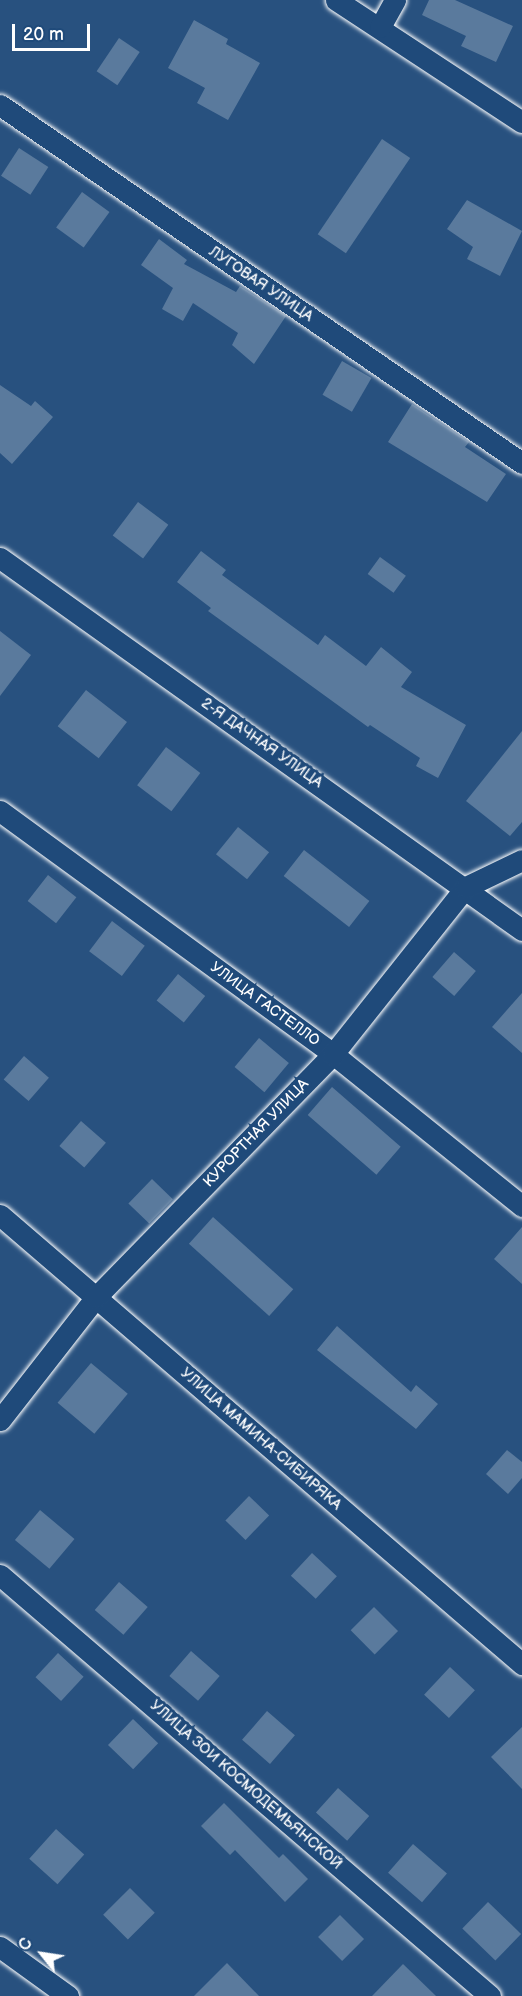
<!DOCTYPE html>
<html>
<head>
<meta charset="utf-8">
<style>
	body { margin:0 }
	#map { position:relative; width:522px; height:1996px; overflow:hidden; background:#28517f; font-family:"Balsamiq Sans",sans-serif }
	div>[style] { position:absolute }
	.building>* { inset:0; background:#5a7a9d; transform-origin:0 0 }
	.roads { filter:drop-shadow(0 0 2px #fff) drop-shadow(0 0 2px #fff) }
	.street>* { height:21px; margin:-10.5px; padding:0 10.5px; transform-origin:10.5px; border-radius:10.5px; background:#1f4a7a }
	span { translate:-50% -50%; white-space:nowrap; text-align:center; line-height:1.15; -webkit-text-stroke:6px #1f4a7a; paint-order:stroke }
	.street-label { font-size:15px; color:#fff }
	.north { position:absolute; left:12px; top:1924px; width:60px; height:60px; -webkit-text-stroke:4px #1f4a7a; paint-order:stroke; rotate:300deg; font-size:16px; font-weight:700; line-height:24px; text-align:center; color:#fff }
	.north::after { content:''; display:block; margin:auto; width:21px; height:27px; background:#fff; clip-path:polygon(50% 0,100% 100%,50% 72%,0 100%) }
	.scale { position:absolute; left:12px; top:24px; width:78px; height:27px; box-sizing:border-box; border:3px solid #fff; border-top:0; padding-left:8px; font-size:18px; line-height:21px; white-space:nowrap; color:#fff; -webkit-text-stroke:4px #1f4a7a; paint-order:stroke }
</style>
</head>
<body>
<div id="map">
	<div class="building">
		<i style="clip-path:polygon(429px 0,455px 0,513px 26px,496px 62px,461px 46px,466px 36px,422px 15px)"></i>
		<i style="clip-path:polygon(194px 20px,228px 39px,226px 44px,260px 63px,228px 120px,197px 103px,205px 88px,168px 68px)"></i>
		<i style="left:119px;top:38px;width:25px;height:40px;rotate:34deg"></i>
		<i style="left:382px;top:139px;width:34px;height:115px;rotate:34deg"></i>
		<i style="left:19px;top:148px;width:35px;height:33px;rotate:33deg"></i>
		<i style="left:82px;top:192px;width:34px;height:44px;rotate:36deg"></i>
		<i style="clip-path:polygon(467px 200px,522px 231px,500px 276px,467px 259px,473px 247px,447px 229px)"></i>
		<i style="clip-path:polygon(159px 239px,187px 260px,184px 264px,236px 292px,240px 286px,286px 316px,254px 364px,232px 345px,238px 333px,193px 303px,183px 321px,162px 309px,173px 288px,141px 265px)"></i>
		<i style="left:342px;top:361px;width:34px;height:39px;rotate:30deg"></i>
		<i style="clip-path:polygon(0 385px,31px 406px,35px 401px,53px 417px,12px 464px,0 453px)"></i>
		<i style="clip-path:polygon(412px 404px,469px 442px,465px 447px,506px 474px,487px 502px,388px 442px)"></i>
		<i style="left:138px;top:502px;width:38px;height:42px;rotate:37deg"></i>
		<i style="clip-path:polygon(201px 551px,226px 570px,222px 575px,318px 645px,325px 635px,366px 666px,381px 647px,412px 672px,401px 687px,466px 725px,438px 778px,416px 766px,420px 758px,370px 725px,368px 727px,208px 611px,211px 608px,177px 582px)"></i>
		<i style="left:380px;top:557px;width:32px;height:21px;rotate:36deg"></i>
		<i style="clip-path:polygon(0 631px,31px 655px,0 696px)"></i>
		<i style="left:86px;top:690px;width:52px;height:46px;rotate:38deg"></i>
		<i style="clip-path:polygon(522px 731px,522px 822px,510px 836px,466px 801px)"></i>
		<i style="left:166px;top:747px;width:43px;height:48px;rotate:37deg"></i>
		<i style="left:238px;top:827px;width:40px;height:35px;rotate:39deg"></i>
		<i style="left:304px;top:850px;width:83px;height:33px;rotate:38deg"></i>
		<i style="left:48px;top:875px;width:36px;height:33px;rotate:38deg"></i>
		<i style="left:112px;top:921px;width:41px;height:38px;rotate:37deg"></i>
		<i style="left:454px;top:952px;width:29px;height:33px;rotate:41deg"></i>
		<i style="left:178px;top:974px;width:35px;height:34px;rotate:39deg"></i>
		<i style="clip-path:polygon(522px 993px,522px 1053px,492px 1027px)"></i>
		<i style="left:259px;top:1038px;width:39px;height:38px;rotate:40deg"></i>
		<i style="left:24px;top:1056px;width:33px;height:31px;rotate:41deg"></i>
		<i style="left:332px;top:1087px;width:91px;height:37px;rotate:41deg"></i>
		<i style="left:81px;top:1121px;width:33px;height:33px;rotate:41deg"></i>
		<i style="left:152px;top:1179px;width:29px;height:34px;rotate:44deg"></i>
		<i style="left:213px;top:1217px;width:108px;height:36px;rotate:42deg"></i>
		<i style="clip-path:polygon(522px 1227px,522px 1284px,494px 1259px)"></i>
		<i style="clip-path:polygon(337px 1326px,411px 1392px,416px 1385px,438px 1404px,416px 1429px,317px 1350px)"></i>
		<i style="left:91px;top:1363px;width:48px;height:52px;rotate:40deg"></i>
		<i style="clip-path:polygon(507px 1450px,522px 1462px,522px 1478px,508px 1494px,486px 1474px)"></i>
		<i style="left:249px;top:1496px;width:28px;height:34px;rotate:44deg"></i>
		<i style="left:40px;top:1510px;width:45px;height:39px;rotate:40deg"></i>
		<i style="left:312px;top:1553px;width:34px;height:31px;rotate:43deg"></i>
		<i style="left:119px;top:1582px;width:38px;height:37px;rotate:41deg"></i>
		<i style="left:374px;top:1607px;width:34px;height:33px;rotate:45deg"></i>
		<i style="left:191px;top:1651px;width:38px;height:33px;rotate:41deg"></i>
		<i style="left:58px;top:1653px;width:35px;height:33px;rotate:43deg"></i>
		<i style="left:450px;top:1667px;width:34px;height:38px;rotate:43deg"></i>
		<i style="left:267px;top:1711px;width:37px;height:38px;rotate:41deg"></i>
		<i style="left:133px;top:1719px;width:35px;height:36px;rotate:44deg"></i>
		<i style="clip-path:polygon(522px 1727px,522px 1789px,491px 1757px)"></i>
		<i style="left:338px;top:1788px;width:42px;height:33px;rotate:42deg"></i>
		<i style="clip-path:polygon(224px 1803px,279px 1858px,283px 1854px,308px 1879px,285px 1902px,235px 1850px,230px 1855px,201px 1826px)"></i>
		<i style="left:56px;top:1829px;width:38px;height:40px;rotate:42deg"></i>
		<i style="left:413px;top:1844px;width:45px;height:38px;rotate:41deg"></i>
		<i style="left:130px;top:1888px;width:35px;height:38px;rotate:45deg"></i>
		<i style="left:488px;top:1902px;width:46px;height:37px;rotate:44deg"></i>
		<i style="left:340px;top:1915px;width:34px;height:31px;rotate:45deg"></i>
		<i style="clip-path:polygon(227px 1963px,259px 1996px,194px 1996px)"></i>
		<i style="clip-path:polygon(403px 1964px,436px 1996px,372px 1996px)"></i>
	</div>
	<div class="roads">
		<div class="street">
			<i style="left:336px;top:0;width:222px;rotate:33.3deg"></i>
			<i style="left:380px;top:27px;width:31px;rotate:-61deg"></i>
			<i style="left:0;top:105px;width:633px;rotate:34.44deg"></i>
			<i style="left:0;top:558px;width:641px;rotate:35.48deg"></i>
			<i style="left:0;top:811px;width:412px;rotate:36.1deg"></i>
			<i style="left:333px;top:1054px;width:243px;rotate:38.8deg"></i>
			<i style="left:0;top:1215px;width:689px;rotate:40.7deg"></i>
			<i style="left:0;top:1420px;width:156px;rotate:-52deg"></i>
			<i style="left:96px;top:1297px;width:339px;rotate:-45.7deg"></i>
			<i style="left:333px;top:1054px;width:213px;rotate:-51.5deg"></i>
			<i style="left:466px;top:887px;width:62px;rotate:-25.7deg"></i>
			<i style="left:0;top:1575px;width:646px;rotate:40.67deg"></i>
			<i style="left:0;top:1947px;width:84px;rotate:35.8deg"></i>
		</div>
	</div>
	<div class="street-label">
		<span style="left:261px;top:284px;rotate:34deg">ЛУГОВАЯ УЛИЦА</span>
		<span style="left:262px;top:743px;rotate:35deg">2-Я ДАЧНАЯ УЛИЦА</span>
		<span style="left:265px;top:1004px;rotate:36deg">УЛИЦА ГАСТЕЛЛО</span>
		<span style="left:256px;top:1133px;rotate:-46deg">КУРОРТНАЯ УЛИЦА</span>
		<span style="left:261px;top:1439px;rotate:41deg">УЛИЦА МАМИНА-СИБИРЯКА</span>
		<span style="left:246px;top:1785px;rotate:41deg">УЛИЦА ЗОИ КОСМОДЕМЬЯНСКОЙ</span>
	</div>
	<div class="north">С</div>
	<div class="scale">20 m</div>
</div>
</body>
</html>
